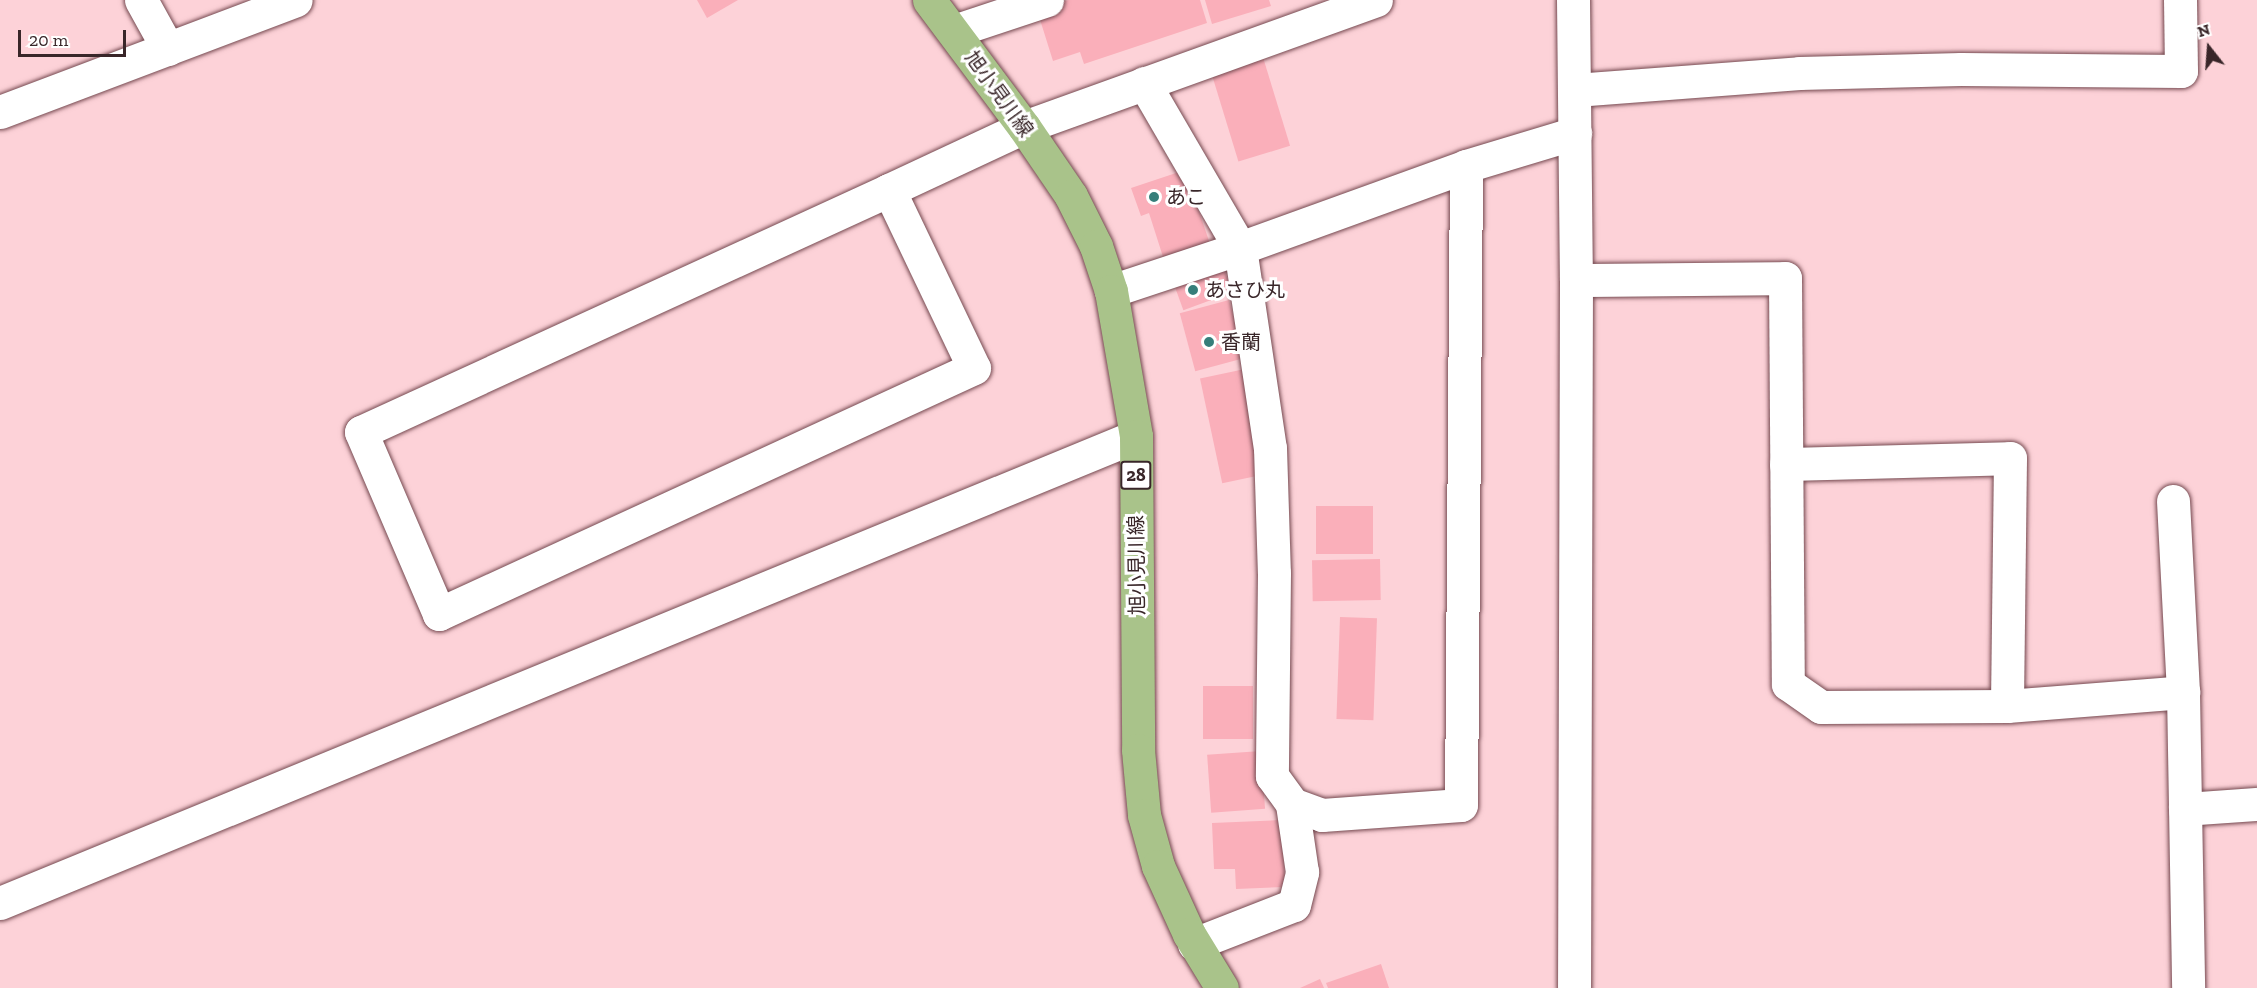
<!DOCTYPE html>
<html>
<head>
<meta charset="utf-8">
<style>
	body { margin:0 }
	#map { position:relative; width:2257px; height:988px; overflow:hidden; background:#fdd2d8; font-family:"Zilla Slab","Noto Sans JP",serif }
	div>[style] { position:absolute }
	.building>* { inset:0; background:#faafba; transform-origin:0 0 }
	.roads { filter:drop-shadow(0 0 2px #754950) drop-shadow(0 0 2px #754950) }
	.street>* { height:33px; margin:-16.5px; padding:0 16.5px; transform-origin:16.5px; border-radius:16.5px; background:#fff }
	.primary>* { height:33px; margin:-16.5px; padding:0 16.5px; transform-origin:16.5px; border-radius:16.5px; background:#a9c38a }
	.dots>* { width:16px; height:16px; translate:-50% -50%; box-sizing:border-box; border:3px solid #fff; border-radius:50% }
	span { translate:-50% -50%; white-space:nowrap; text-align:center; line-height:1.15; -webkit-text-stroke:6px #fff; paint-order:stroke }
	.shield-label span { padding:2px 4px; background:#fff; border:2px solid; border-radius:4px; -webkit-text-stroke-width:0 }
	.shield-label { font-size:18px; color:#392629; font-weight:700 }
	.street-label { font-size:20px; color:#392629 }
	.poi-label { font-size:20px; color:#392629 }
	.left { translate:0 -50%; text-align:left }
	.north { position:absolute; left:2179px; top:18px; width:60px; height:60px; -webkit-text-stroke:4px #fff; paint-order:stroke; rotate:343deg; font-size:16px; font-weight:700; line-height:24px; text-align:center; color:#392629 }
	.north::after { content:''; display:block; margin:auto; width:21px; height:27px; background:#392629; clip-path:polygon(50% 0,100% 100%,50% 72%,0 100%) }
	.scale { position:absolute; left:18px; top:30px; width:108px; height:27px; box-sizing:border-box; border:3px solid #392629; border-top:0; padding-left:8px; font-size:18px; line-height:21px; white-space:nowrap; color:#392629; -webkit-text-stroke:4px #fff; paint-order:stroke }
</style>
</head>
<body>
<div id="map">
	<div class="building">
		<i style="clip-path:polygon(697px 0,738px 0,707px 18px)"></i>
		<i style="clip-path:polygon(1068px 0,1200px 0,1207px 23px,1084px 64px,1080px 52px,1053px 61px,1037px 10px)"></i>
		<i style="clip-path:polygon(1205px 0,1269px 0,1271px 6px,1212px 24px)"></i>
		<i style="left:1262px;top:54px;width:96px;height:54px;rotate:73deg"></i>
		<i style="clip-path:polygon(1185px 170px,1210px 244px,1164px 260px,1149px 213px,1141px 216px,1131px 188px)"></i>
		<i style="left:1223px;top:267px;width:27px;height:52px;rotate:70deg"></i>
		<i style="left:1229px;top:300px;width:60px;height:51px;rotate:75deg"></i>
		<i style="left:1245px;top:369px;width:107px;height:46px;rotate:78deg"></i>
		<i style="left:1316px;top:506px;width:57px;height:48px"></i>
		<i style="left:1380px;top:559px;width:41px;height:68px;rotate:89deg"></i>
		<i style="left:1340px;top:617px;width:37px;height:102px;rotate:2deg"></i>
		<i style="left:1253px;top:686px;width:53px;height:50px;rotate:90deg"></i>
		<i style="left:1261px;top:751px;width:58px;height:54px;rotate:86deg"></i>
		<i style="clip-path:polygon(1282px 820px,1285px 887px,1236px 889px,1235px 869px,1214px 869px,1212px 823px)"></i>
		<i style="clip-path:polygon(1381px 964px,1389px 988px,1328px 988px,1326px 983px)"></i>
		<i style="clip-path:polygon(1320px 979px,1324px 988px,1300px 988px)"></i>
	</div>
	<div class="roads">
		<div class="street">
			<i style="left:141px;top:0;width:56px;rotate:61.1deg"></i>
			<i style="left:1573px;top:0;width:280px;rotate:89.4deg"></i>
			<i style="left:1576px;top:280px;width:708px;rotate:90.16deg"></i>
			<i style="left:954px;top:31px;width:98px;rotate:-18.4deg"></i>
			<i style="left:1144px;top:83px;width:191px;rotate:59.8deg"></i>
			<i style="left:1240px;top:248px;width:202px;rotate:81.5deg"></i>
			<i style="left:1270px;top:448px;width:125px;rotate:88.2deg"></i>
			<i style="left:1274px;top:573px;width:203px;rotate:90.6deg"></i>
			<i style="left:1272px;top:776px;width:34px;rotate:54deg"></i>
			<i style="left:1292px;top:804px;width:32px;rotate:20deg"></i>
			<i style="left:1322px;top:815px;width:139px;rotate:-4.1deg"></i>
			<i style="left:1461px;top:805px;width:639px;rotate:-89.55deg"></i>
			<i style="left:1575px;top:90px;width:225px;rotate:-4.3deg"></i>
			<i style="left:1799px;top:73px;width:162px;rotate:-1.4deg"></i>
			<i style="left:1961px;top:69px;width:220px;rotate:0.5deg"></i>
			<i style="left:2181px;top:71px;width:71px;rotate:-90.8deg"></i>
			<i style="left:0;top:112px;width:316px;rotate:-20.7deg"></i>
			<i style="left:889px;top:190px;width:197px;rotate:64.5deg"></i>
			<i style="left:974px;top:368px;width:589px;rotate:155.31deg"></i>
			<i style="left:439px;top:614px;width:198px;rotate:-113.2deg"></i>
			<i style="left:361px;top:432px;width:581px;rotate:-24.62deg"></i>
			<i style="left:889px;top:190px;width:149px;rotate:-25deg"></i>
			<i style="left:1024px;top:127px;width:374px;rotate:-19.8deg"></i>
			<i style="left:1576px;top:280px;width:209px;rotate:-0.5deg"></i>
			<i style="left:1785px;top:278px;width:406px;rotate:89.6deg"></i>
			<i style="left:1788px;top:684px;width:40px;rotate:34.9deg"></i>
			<i style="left:1821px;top:707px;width:186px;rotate:-0.3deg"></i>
			<i style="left:2007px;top:706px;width:177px;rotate:-4.5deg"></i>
			<i style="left:1111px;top:291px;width:136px;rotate:-18.4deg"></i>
			<i style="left:1240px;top:248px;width:240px;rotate:-19.9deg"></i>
			<i style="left:1466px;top:166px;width:114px;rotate:-16.8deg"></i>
			<i style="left:1786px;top:464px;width:224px;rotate:-1.5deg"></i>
			<i style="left:2010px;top:458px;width:248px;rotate:90.7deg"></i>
			<i style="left:2173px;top:501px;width:191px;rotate:87deg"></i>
			<i style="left:2183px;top:692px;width:296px;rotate:89deg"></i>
			<i style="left:2185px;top:809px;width:72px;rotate:-4deg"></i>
			<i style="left:0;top:903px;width:1228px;rotate:-22.35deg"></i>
			<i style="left:1194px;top:944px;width:107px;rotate:-21.3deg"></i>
			<i style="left:1294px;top:905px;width:34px;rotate:-76deg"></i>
			<i style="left:1302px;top:872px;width:69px;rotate:-98.4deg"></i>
		</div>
		<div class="primary">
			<i style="left:929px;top:0;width:159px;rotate:53.2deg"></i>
			<i style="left:1024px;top:127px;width:83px;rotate:55.7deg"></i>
			<i style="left:1071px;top:196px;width:56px;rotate:63.4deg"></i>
			<i style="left:1096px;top:246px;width:47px;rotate:71.6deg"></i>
			<i style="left:1111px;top:291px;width:147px;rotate:80.2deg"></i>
			<i style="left:1136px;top:436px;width:314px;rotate:89.6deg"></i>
			<i style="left:1138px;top:750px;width:65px;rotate:84.7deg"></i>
			<i style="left:1144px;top:815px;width:53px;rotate:74.6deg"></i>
			<i style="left:1158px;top:866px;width:75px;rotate:65.5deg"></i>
			<i style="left:1189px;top:934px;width:63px;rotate:58.6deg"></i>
		</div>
	</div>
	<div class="dots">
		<i style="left:1154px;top:197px;background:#367e7a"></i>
		<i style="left:1193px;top:290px;background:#367e7a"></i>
		<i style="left:1209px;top:342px;background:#367e7a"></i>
	</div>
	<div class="shield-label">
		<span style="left:1136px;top:475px">28</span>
	</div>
	<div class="street-label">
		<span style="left:999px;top:94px;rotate:54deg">旭小見川線</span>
		<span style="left:1137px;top:565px;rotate:-91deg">旭小見川線</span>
	</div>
	<div class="poi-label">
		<span class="left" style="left:1166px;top:197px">あこ</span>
		<span class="left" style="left:1205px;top:290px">あさひ丸</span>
		<span class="left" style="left:1221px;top:342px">香蘭</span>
	</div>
	<div class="north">N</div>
	<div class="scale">20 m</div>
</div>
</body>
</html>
